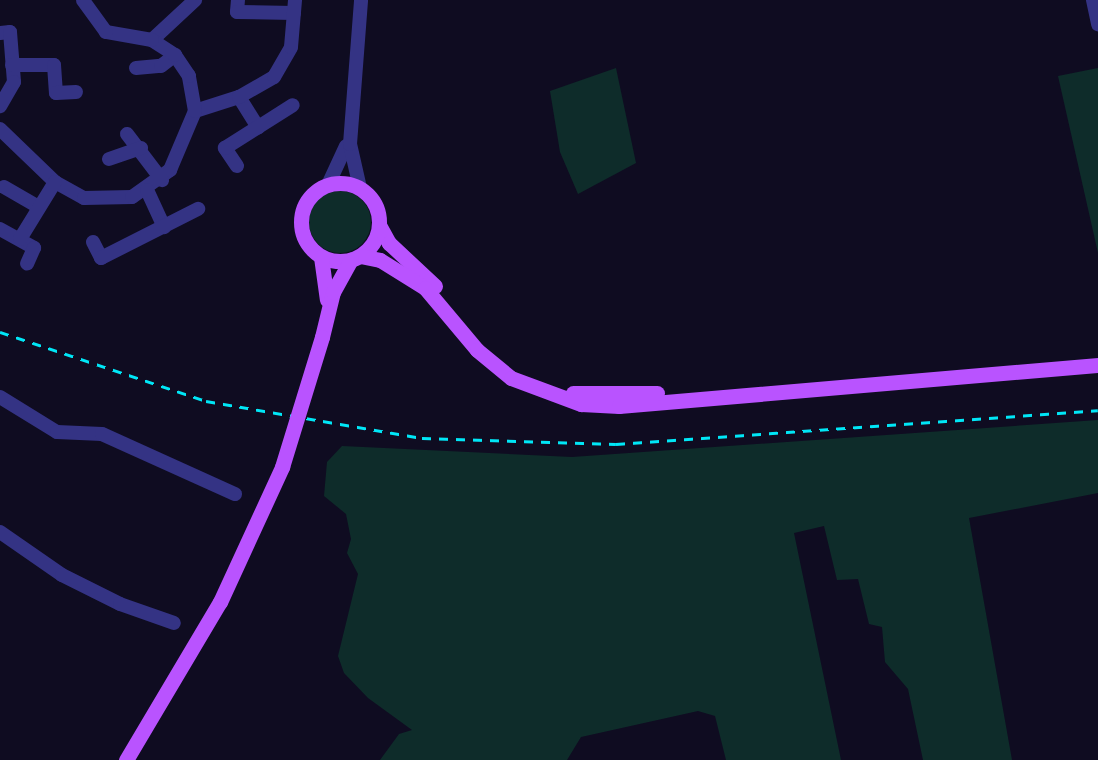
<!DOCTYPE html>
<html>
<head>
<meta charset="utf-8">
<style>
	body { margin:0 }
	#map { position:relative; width:1098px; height:760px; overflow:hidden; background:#0f0c21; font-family:Inter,sans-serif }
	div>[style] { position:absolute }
	.green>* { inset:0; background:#0e2c2a }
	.round { border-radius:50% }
	.minor>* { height:14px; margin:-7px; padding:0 7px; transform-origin:7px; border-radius:7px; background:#343384 }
	.major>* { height:15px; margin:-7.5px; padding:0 7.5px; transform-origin:7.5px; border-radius:7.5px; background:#b953ff }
	.major>.ring { margin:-7.5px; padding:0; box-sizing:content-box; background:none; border:15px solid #b953ff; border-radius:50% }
	.rail>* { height:3px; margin-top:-1.5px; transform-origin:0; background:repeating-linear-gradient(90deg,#00e7f7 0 9px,transparent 0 17px) }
	.major-bridge>* { height:15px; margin:-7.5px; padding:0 7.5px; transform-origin:7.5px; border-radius:7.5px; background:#b953ff }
	span { translate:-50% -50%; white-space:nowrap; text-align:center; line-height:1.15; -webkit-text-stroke:4.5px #0f0c21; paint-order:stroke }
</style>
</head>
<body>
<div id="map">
	<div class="green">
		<i style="clip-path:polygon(616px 68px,636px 163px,578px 194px,560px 152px,550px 91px)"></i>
		<i style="clip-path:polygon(1098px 68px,1098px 253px,1058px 76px)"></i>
		<i class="round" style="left:309px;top:191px;width:62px;height:62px"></i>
		<i style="clip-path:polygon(1098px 420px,1098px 493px,969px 518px,1012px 760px,923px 760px,908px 689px,885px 662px,882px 627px,869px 624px,858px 579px,837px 580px,824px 526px,794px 533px,841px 760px,726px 760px,715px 716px,698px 711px,581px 737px,567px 760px,380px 760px,399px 734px,412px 730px,368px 698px,344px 673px,338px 656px,358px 574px,347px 553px,351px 539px,346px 514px,324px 496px,327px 462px,342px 446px,572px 457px)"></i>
	</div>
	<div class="minor">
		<i style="left:238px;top:0;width:12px;rotate:95deg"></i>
		<i style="left:237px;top:12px;width:57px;rotate:1deg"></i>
		<i style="left:1093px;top:0;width:25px;rotate:78deg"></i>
		<i style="left:0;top:33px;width:10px;rotate:-6deg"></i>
		<i style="left:10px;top:32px;width:50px;rotate:85.4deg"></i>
		<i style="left:14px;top:82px;width:28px;rotate:120deg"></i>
		<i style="left:152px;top:40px;width:59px;rotate:-42.9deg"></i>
		<i style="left:12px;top:65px;width:42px"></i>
		<i style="left:54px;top:65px;width:28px;rotate:86deg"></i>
		<i style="left:56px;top:93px;width:20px;rotate:-3deg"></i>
		<i style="left:136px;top:68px;width:25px;rotate:-5deg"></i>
		<i style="left:161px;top:66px;width:18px;rotate:-38deg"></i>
		<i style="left:239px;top:97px;width:36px;rotate:58deg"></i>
		<i style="left:195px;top:111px;width:46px;rotate:-17.7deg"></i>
		<i style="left:239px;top:97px;width:40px;rotate:-29.7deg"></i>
		<i style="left:274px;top:77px;width:34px;rotate:-60deg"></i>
		<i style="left:291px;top:47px;width:47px;rotate:-85.1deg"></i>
		<i style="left:0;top:129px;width:76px;rotate:43.9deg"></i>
		<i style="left:55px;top:182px;width:33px;rotate:29deg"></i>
		<i style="left:84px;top:198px;width:48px;rotate:-1.2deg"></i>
		<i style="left:132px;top:197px;width:47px;rotate:-35.4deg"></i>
		<i style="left:170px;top:170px;width:64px;rotate:-67deg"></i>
		<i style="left:195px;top:111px;width:36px;rotate:-100deg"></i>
		<i style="left:189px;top:76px;width:25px;rotate:-124deg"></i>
		<i style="left:175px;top:55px;width:27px;rotate:-147deg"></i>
		<i style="left:152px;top:40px;width:47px;rotate:-170.1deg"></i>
		<i style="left:106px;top:32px;width:39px;rotate:-126deg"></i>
		<i style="left:127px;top:134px;width:58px;rotate:52.7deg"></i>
		<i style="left:109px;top:159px;width:34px;rotate:-19deg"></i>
		<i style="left:237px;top:166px;width:22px;rotate:-124deg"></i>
		<i style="left:225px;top:148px;width:80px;rotate:-32.3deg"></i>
		<i style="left:328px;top:185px;width:43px;rotate:-65.2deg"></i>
		<i style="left:4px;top:187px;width:39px;rotate:30deg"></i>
		<i style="left:360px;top:188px;width:45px;rotate:-102.8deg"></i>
		<i style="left:350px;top:144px;width:144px;rotate:-85.6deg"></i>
		<i style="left:147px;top:190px;width:41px;rotate:65.3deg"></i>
		<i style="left:0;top:229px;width:39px;rotate:29deg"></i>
		<i style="left:34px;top:248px;width:17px;rotate:114deg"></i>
		<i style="left:20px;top:239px;width:67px;rotate:-58.4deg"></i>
		<i style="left:93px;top:242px;width:18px;rotate:63deg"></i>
		<i style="left:101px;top:258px;width:109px;rotate:-26.8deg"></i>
		<i style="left:0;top:397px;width:67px;rotate:31.6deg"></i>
		<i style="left:57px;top:432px;width:45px;rotate:2.5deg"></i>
		<i style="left:102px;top:434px;width:146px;rotate:24.3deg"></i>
		<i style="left:0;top:532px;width:75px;rotate:34.7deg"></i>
		<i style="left:62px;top:575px;width:65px;rotate:26.6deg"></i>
		<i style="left:120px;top:604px;width:57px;rotate:19.4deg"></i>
	</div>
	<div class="major">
		<i class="ring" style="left:301px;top:183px;width:63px;height:63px"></i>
		<i style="left:379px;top:225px;width:21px;rotate:61deg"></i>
		<i style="left:389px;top:243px;width:63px;rotate:43.1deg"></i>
		<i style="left:360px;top:256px;width:20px;rotate:11deg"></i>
		<i style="left:380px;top:260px;width:53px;rotate:31.9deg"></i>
		<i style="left:425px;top:288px;width:81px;rotate:50deg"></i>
		<i style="left:477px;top:350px;width:44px;rotate:39.5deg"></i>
		<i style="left:511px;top:378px;width:75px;rotate:20.4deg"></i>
		<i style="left:581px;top:404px;width:38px;rotate:3deg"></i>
		<i style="left:619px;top:406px;width:481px;rotate:-4.9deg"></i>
		<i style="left:321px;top:257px;width:43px;rotate:82.1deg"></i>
		<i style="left:322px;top:337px;width:46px;rotate:-76.3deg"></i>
		<i style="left:333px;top:292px;width:37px;rotate:-61deg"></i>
		<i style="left:573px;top:393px;width:84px"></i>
		<i style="left:126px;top:760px;width:184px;rotate:-59.3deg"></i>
		<i style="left:220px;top:602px;width:149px;rotate:-65.3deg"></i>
	</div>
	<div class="rail">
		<i style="left:0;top:332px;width:217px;rotate:18.5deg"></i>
		<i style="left:206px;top:401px;width:219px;rotate:9.7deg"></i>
		<i style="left:422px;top:438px;width:194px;rotate:1.8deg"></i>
		<i style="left:616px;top:444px;width:483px;rotate:-4deg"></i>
	</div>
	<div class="major-bridge">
		<i style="left:282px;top:467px;width:136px;rotate:-72.9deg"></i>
	</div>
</div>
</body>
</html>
